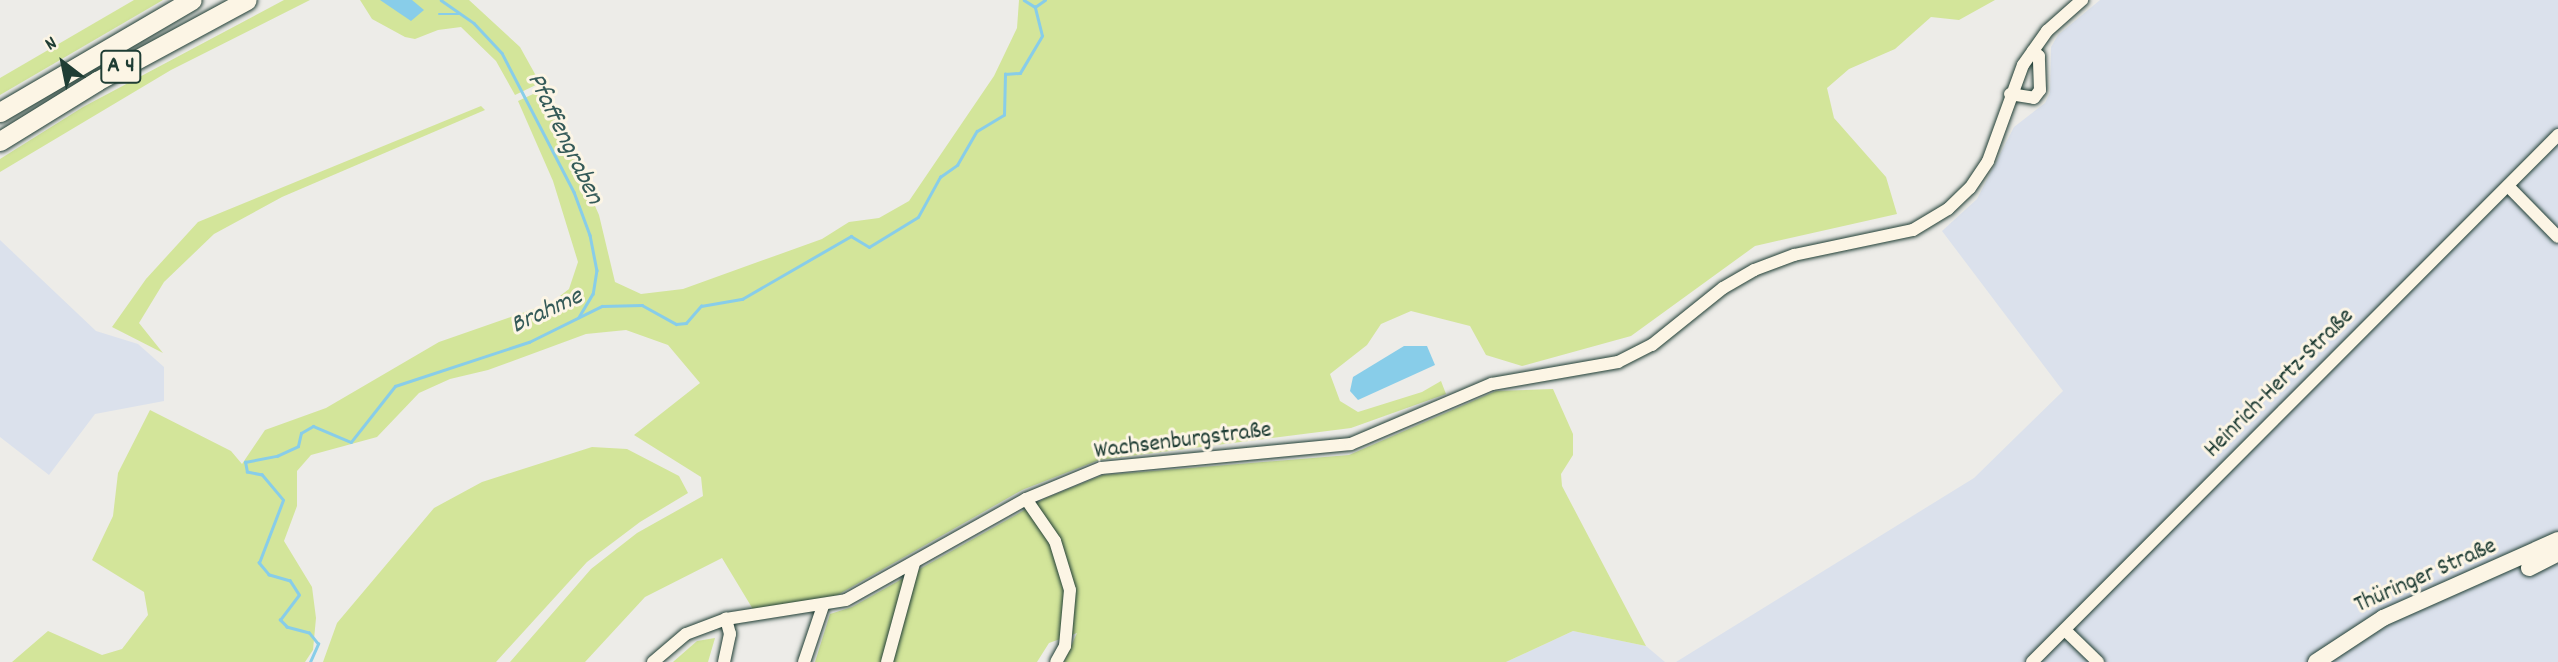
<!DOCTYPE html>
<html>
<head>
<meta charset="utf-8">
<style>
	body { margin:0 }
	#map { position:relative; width:2558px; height:662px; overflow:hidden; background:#edece8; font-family:Dekko,sans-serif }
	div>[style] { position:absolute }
	.built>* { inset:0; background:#dbe1ec }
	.green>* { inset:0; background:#d3e59a }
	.water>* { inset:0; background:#88cde9 }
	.stream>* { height:2.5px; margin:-1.25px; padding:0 1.25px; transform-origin:1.25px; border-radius:1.25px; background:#88cde9 }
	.roads { filter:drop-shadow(0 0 2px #1f3d34) drop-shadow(0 0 2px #1f3d34) }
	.minor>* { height:12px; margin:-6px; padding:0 6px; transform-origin:6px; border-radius:6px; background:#fcf5e5 }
	.major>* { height:16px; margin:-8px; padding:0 8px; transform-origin:8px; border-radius:8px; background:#fcf5e5 }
	.highway>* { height:19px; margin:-9.5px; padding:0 9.5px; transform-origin:9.5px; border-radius:9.5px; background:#fcf5e5 }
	span { translate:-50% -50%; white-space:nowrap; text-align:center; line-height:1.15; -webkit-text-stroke:6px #fcf5e5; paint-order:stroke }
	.shield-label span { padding:2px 5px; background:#fcf5e5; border:2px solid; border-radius:5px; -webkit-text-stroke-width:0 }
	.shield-label { font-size:23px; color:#1f3d34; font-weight:700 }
	.street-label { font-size:24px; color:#1f3d34 }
	.water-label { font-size:26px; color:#345a58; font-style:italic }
	.north { position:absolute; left:28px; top:28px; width:70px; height:70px; -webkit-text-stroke:5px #fcf5e5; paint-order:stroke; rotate:328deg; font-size:19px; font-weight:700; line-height:28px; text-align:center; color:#1f3d34 }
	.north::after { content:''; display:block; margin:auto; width:24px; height:32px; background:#1f3d34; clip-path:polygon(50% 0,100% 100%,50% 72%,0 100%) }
</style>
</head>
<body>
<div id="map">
	<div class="built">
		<i style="clip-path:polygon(2100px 0,2558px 0,2558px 662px,1676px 662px,1974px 478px,2063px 391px,1942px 231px,1977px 199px,2014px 127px,2045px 103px,2050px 93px,2051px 47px,2058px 35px)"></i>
		<i style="clip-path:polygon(0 240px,96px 331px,138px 344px,164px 367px,164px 401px,95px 414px,49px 475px,0 437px)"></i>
		<i style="clip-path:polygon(1573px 631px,1646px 646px,1665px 662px,1506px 662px)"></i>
	</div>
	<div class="green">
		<i style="clip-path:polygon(134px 0,163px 0,0 95px,0 78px)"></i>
		<i style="clip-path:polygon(284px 0,310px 0,171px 70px,0 172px,0 159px,83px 107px)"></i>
		<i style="clip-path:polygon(360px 0,469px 0,520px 47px,540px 83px,515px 95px,496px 61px,461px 27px,438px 30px,415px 39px,405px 37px,372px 19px)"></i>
		<i style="clip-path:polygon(1019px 0,1995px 0,1959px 20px,1931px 17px,1895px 49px,1849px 69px,1827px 88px,1834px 118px,1886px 177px,1897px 214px,1755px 246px,1631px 336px,1522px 366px,1486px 355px,1470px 326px,1411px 311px,1381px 324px,1367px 345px,1330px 374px,1340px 401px,1358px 412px,1422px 392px,1441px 381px,1446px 394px,1351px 428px,1099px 460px,1022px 490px,834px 597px,754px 611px,722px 558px,645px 597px,585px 662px,510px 662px,591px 569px,637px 533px,703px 496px,701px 477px,634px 435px,700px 383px,668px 345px,626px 330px,586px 334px,488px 370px,450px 379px,419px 393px,377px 437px,311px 455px,297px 471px,297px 506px,284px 541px,312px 587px,316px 618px,313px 650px,305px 662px,12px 662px,48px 631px,102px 655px,122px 649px,148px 615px,144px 592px,92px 560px,113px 516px,118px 473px,150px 410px,231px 451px,242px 464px,265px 430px,326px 408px,439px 342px,551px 303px,569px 289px,578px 262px,553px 181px,518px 101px,544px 89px,546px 94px,599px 215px,615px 282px,641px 294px,683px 289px,822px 239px,849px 222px,879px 218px,909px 201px,994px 76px,1017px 28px)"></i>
		<i style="clip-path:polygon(481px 106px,485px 110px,282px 197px,214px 234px,164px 282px,139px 323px,163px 353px,112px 327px,146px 279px,198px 222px)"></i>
		<i style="clip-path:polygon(1553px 389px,1573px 434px,1573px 455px,1561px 474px,1562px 486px,1646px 646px,1573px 631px,1506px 662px,1064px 662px,1077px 633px,1049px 643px,1037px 662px,815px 662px,830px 614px,852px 607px,1044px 499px,1103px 475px,1349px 455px,1496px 391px)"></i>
		<i style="clip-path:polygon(592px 447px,627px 449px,679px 476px,688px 493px,640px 522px,587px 562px,496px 662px,323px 662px,337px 623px,434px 508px,482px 482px)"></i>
		<i style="clip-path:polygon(715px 638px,708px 662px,673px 662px,697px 641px)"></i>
	</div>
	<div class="water">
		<i style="clip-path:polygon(380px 0,412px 0,424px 10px,411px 21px)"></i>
		<i style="clip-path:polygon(1404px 346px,1427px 346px,1435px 365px,1358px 400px,1350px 391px,1353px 377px)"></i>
	</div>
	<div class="stream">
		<i style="left:441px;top:0;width:40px;rotate:34.9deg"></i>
		<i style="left:474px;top:23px;width:41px;rotate:47deg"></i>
		<i style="left:502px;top:53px;width:157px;rotate:62.6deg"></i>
		<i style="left:574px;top:192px;width:46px;rotate:69.6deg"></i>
		<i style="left:590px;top:235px;width:36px;rotate:79deg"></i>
		<i style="left:597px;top:270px;width:24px;rotate:99deg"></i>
		<i style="left:593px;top:294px;width:27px;rotate:121deg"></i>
		<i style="left:1024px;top:0;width:13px;rotate:32deg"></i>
		<i style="left:439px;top:14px;width:21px"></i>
		<i style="left:310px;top:662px;width:20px;rotate:-66deg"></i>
		<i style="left:318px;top:644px;width:14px;rotate:-129deg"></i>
		<i style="left:309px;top:633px;width:23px;rotate:-165deg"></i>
		<i style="left:287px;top:627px;width:10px;rotate:-135deg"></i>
		<i style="left:280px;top:620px;width:31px;rotate:-53deg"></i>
		<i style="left:299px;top:595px;width:17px;rotate:-123deg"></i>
		<i style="left:290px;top:581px;width:22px;rotate:-164deg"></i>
		<i style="left:269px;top:575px;width:16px;rotate:-130deg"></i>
		<i style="left:259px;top:563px;width:67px;rotate:-69.1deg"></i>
		<i style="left:283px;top:500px;width:33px;rotate:-130deg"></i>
		<i style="left:262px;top:475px;width:15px;rotate:-169deg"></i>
		<i style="left:247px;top:472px;width:10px;rotate:-101deg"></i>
		<i style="left:245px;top:462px;width:33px;rotate:-11deg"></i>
		<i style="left:277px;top:456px;width:23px;rotate:-25deg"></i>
		<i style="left:298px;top:446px;width:13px;rotate:-77deg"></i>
		<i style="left:301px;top:433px;width:14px;rotate:-30deg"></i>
		<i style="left:313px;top:426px;width:41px;rotate:22.8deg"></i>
		<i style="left:351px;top:442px;width:71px;rotate:-51.8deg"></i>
		<i style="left:395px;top:386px;width:141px;rotate:-18.2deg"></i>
		<i style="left:529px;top:342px;width:81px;rotate:-26.3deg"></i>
		<i style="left:602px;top:306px;width:40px;rotate:-1.4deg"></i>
		<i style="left:642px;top:305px;width:39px;rotate:29deg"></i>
		<i style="left:676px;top:324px;width:10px;rotate:-6deg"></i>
		<i style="left:686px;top:323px;width:23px;rotate:-49deg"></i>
		<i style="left:701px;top:306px;width:42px;rotate:-9.7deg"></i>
		<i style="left:742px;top:299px;width:126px;rotate:-30deg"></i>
		<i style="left:851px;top:236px;width:21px;rotate:31deg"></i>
		<i style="left:869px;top:247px;width:57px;rotate:-31.5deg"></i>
		<i style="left:918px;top:217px;width:46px;rotate:-61.2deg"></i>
		<i style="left:940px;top:177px;width:21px;rotate:-35deg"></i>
		<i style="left:957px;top:165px;width:39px;rotate:-60deg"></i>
		<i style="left:977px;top:131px;width:31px;rotate:-31deg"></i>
		<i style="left:1004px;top:115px;width:41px;rotate:-88.6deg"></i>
		<i style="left:1005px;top:74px;width:15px;rotate:-4deg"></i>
		<i style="left:1020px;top:73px;width:43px;rotate:-59.3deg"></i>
		<i style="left:1042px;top:36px;width:30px;rotate:-104deg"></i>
		<i style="left:1035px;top:7px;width:12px;rotate:-35deg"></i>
	</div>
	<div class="roads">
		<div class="minor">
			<i style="left:2010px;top:94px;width:24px;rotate:9deg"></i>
			<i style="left:2034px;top:98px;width:10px;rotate:-53deg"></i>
			<i style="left:2040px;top:90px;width:34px;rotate:-92deg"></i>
			<i style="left:2039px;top:56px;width:8px;rotate:-140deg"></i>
			<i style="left:2508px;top:186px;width:71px;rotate:45.6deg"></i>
			<i style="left:1026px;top:499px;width:51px;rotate:55.4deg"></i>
			<i style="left:1055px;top:541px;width:51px;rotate:73deg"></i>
			<i style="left:1070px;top:590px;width:56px;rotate:95.1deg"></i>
			<i style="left:1065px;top:646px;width:18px;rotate:119deg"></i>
			<i style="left:2065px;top:630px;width:46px;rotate:44.1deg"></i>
			<i style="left:653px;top:662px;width:43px;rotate:-40.3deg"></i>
			<i style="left:686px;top:634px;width:43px;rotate:-20.6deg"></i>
			<i style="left:726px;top:619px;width:121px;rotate:-9deg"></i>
			<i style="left:846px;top:600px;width:206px;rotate:-29.3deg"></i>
			<i style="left:1026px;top:499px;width:81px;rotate:-22.5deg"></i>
			<i style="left:1101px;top:468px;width:251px;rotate:-5.5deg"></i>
			<i style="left:1351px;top:444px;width:153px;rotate:-23.1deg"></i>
			<i style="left:1492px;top:384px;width:128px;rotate:-9.9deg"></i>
			<i style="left:1618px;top:362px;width:38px;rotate:-27deg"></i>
			<i style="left:1652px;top:345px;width:91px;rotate:-38.8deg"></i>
			<i style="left:1723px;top:288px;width:36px;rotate:-30deg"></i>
			<i style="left:1754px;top:270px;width:43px;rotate:-20.6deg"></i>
			<i style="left:1794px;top:255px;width:122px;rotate:-11.9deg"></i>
			<i style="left:1913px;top:230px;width:41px;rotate:-31deg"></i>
			<i style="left:1948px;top:209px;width:30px;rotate:-44deg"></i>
			<i style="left:1970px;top:188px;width:32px;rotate:-56deg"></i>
			<i style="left:1988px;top:161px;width:102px;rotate:-70deg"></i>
			<i style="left:2023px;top:65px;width:42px;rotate:-54.8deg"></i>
			<i style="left:2047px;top:31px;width:47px;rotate:-41.5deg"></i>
			<i style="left:724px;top:662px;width:29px;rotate:-78deg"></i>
			<i style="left:730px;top:634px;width:16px;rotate:-105deg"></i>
			<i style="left:804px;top:662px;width:59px;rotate:-71.3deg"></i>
			<i style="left:887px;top:662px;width:103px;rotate:-74.7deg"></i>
			<i style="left:2032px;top:662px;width:745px;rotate:-45.05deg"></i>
		</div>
		<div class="major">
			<i style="left:2529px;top:568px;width:33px;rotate:-27deg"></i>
			<i style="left:2316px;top:662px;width:80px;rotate:-33.3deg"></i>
			<i style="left:2383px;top:618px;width:192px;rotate:-24deg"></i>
		</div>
		<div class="highway">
			<i style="left:0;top:112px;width:222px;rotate:-30.3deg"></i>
			<i style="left:0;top:141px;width:114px;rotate:-31.7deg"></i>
			<i style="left:97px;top:81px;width:170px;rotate:-28.4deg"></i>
		</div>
	</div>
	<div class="shield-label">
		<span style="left:121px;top:67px">A 4</span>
	</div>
	<div class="street-label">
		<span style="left:2280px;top:384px;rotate:-45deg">Heinrich-Hertz-Straße</span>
		<span style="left:1183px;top:442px;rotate:-7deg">Wachsenburgstraße</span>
		<span style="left:2426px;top:577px;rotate:-24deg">Thüringer Straße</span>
	</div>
	<div class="water-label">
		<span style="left:564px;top:139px;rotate:64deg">Pfaffengraben</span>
		<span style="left:547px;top:312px;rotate:-25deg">Brahme</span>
	</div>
	<div class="north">N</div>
</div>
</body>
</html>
